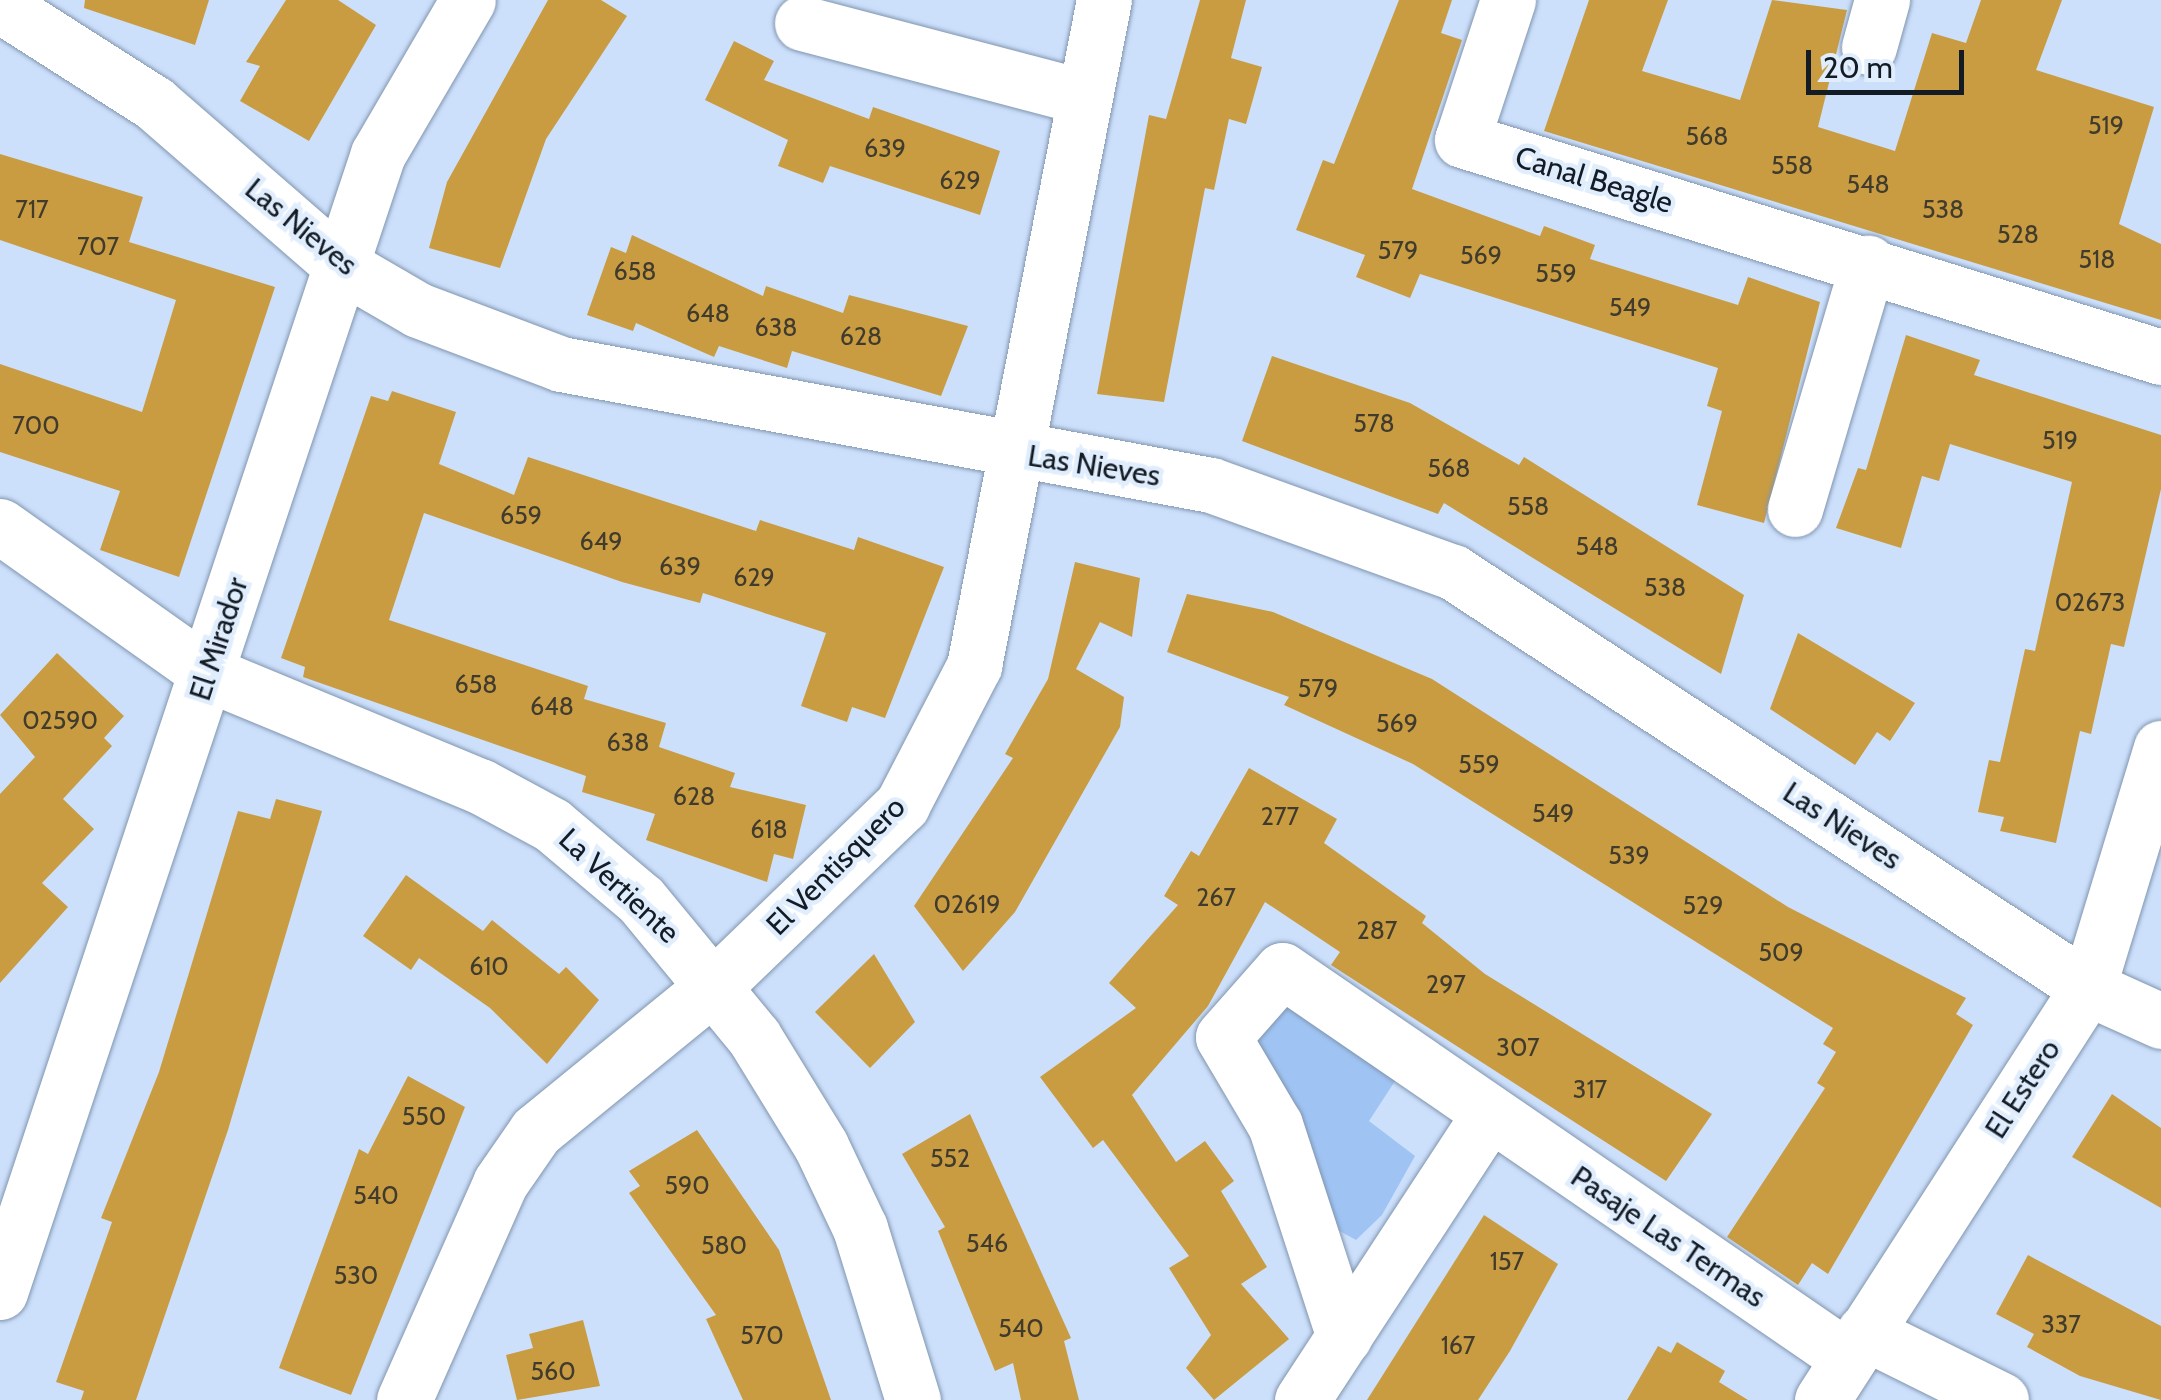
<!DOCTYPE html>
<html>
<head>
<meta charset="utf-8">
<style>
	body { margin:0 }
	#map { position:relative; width:2161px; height:1400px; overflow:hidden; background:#cce0fc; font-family:Cabin,sans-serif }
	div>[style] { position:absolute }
	.green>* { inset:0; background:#9fc4f4 }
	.building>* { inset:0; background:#c99c42 }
	.roads { filter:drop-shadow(0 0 2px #8195ae) drop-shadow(0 0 2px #8195ae) }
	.street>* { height:55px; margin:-27.5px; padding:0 27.5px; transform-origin:27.5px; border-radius:27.5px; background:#fff }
	.secondary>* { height:55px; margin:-27.5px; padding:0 27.5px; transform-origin:27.5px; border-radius:27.5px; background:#fff }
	span { translate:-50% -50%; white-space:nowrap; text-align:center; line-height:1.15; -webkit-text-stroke:9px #e0edfd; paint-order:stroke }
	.number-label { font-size:25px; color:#403b2c }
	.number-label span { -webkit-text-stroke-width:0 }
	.street-label { font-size:30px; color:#131b24 }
	.scale { position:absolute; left:1806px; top:50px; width:158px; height:45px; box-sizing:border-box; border:5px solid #131b24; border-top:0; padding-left:12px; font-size:30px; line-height:35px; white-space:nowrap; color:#131b24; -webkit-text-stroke:8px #e0edfd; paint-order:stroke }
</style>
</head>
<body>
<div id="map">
	<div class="green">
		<i style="clip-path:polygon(1283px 1003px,1397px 1078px,1369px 1121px,1415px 1156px,1382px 1215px,1356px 1240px,1336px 1229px,1250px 1039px)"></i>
	</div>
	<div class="building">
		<i style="clip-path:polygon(85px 0,209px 0,195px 45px,84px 8px)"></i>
		<i style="clip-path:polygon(286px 0,338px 0,376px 25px,309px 141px,240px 101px,260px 66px,246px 62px)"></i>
		<i style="clip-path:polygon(548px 0,601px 0,627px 16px,546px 139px,500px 268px,429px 248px,447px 182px)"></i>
		<i style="clip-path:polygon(1200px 0,1246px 0,1231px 58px,1262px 67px,1246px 124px,1229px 119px,1214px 190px,1205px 188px,1164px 402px,1097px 394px,1149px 115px,1166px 119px)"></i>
		<i style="clip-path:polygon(1399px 0,1452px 0,1441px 33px,1462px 40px,1412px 189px,1540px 236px,1544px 226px,1595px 245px,1590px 259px,1738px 305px,1748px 277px,1820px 302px,1764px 523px,1697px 505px,1722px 411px,1707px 406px,1718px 368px,1420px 274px,1410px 298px,1356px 277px,1365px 255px,1296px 230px,1323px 160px,1334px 164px)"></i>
		<i style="clip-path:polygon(1589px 0,1668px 0,1642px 71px,1740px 100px,1772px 0,1847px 10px,1818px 127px,1895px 151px,1932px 33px,1966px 43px,1981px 0,2062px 0,2036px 70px,2154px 107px,2119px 224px,2161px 244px,2161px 320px,1544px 131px)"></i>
		<i style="clip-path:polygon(734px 41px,774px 61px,764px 80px,869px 119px,873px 107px,1000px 151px,980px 215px,830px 166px,823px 183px,778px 166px,788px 140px,705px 100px)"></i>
		<i style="clip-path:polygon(0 154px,143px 197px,129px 242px,275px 287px,179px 577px,100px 550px,120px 491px,0 452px,0 364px,142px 412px,176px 300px,0 240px)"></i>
		<i style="clip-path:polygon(632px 235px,763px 296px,766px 286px,843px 313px,849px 295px,968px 326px,941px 396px,792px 351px,787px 368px,719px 346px,714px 357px,636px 323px,633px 331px,587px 315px,611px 247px,626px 253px)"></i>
		<i style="clip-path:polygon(1906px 335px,1980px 360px,1974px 375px,2161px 435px,2161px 489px,2124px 647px,2111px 644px,2091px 734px,2080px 731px,2056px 843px,2000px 831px,2004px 817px,1978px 812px,1989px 760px,2000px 762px,2025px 649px,2035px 651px,2072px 482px,1950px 444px,1939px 481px,1922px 476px,1901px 548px,1836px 528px,1858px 468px,1866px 470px)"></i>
		<i style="clip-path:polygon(1272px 356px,1410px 403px,1519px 465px,1524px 457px,1744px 595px,1721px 674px,1444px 503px,1438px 514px,1242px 441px)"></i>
		<i style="clip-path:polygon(392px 391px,456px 412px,439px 464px,514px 495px,528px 457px,756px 531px,760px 520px,854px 550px,858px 537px,944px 567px,885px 718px,852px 707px,847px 722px,801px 706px,826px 633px,703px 593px,700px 603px,622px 582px,424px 513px,389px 620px,588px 686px,584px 699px,666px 723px,659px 747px,735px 773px,730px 787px,806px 805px,793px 859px,774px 854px,767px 882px,646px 840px,655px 814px,582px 792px,586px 776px,303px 677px,305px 667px,281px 658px,371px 396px,388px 401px)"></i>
		<i style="clip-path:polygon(1075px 562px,1140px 578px,1132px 637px,1100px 622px,1076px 669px,1124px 697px,1120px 727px,1015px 912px,963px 971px,914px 906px,1013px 758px,1005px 754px,1048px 679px)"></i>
		<i style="clip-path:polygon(1187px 594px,1273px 612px,1432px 679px,1788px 907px,1966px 998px,1956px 1014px,1973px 1025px,1828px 1274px,1812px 1263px,1798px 1285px,1727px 1237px,1825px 1088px,1817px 1083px,1836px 1052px,1823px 1044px,1833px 1028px,1413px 764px,1284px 705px,1289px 697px,1167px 652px)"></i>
		<i style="clip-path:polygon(1798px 633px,1915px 703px,1890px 741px,1877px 732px,1855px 765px,1770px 709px)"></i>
		<i style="clip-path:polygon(57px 653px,124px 716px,104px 738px,112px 746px,63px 799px,94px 829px,42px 883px,68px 907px,0 983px,0 794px,35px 757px,0 715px)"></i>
		<i style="clip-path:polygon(1249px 768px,1337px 819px,1324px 843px,1426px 916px,1422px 923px,1485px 974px,1712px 1114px,1666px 1181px,1331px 965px,1340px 952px,1265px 902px,1208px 1006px,1132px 1095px,1176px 1162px,1205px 1141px,1234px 1181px,1221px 1191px,1267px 1267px,1241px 1284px,1289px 1339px,1214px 1400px,1186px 1368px,1211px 1335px,1169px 1268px,1189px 1256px,1103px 1140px,1093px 1148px,1040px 1077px,1136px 1008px,1109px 983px,1178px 905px,1164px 896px,1191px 851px,1199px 856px)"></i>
		<i style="clip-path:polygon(276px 799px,322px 811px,228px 1130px,136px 1400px,81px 1400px,84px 1391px,56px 1382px,112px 1222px,101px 1218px,159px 1072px,238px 811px,270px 819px)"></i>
		<i style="clip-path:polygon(406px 875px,483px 931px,492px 920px,559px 974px,566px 967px,599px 1000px,547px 1064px,490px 1008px,419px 958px,411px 970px,363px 936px)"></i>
		<i style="clip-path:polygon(874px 954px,915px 1022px,870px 1068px,815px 1012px)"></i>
		<i style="clip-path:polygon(408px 1076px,465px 1107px,351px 1395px,279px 1368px,359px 1149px,368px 1154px)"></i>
		<i style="clip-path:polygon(2112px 1094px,2161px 1128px,2161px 1208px,2072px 1157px)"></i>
		<i style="clip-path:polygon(970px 1114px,1071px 1338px,1064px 1341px,1079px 1400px,1021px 1400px,1013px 1363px,995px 1371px,938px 1231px,945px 1227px,902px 1154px)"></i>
		<i style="clip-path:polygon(697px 1130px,779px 1250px,831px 1400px,743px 1400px,706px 1319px,716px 1315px,629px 1193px,640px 1186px,629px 1171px)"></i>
		<i style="clip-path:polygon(1484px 1215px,1558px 1264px,1510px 1351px,1478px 1400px,1367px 1400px)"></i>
		<i style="clip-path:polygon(2028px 1255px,2161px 1326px,2161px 1400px,2080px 1376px,2027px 1347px,2034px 1334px,1996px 1314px)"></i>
		<i style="clip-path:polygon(583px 1320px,600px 1386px,517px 1400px,506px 1355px,533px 1348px,529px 1334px)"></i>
		<i style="clip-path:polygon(1677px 1342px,1725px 1371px,1719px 1382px,1748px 1400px,1627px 1400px,1658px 1346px,1671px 1353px)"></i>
	</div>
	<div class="roads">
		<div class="street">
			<i style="left:1508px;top:0;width:147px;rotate:108.2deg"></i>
			<i style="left:1462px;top:140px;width:732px;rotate:17.25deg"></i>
			<i style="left:0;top:5px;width:183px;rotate:32.5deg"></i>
			<i style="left:154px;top:103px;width:245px;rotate:41deg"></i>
			<i style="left:339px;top:264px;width:91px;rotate:30.2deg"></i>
			<i style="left:418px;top:310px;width:153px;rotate:20.7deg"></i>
			<i style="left:561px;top:364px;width:661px;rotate:10.55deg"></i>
			<i style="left:1211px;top:485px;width:257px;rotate:19.8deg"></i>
			<i style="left:1453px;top:572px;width:759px;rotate:33.23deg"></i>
			<i style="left:2088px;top:988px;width:80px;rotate:24.3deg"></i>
			<i style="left:802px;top:23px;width:288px;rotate:14.7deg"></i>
			<i style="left:1869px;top:47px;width:49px;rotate:-74.5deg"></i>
			<i style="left:1795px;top:509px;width:257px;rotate:-73.5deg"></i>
			<i style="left:0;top:1292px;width:1199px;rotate:-71.63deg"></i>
			<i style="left:378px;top:154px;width:178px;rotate:-59.7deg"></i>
			<i style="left:1864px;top:1332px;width:153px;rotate:26.4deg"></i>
			<i style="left:1344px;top:1337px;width:223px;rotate:-108deg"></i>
			<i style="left:1275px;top:1125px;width:102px;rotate:-120.6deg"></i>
			<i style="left:1223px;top:1037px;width:89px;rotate:-48.6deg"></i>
			<i style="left:1282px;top:970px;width:686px;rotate:34.43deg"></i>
			<i style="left:404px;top:1400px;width:237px;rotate:-66.1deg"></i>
			<i style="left:500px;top:1183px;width:63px;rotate:-55.3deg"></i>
			<i style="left:536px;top:1131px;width:231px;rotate:-39.2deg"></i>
			<i style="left:715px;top:985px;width:260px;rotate:-43.9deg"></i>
			<i style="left:902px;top:805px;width:157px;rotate:-62.6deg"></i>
			<i style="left:974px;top:666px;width:679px;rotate:-78.96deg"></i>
			<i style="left:1302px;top:1400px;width:339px;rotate:-56.8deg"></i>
			<i style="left:1822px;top:1400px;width:490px;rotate:-57.2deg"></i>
			<i style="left:2088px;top:988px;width:251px;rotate:-73.1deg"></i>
		</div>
		<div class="secondary">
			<i style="left:0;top:526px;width:256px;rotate:35.3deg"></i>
			<i style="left:209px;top:674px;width:293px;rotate:22.5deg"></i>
			<i style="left:480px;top:786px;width:82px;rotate:28.4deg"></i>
			<i style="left:552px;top:825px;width:116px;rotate:40.1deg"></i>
			<i style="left:641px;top:900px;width:178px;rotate:50.5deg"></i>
			<i style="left:754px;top:1037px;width:128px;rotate:58.4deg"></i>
			<i style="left:821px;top:1146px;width:91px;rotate:64.6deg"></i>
			<i style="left:860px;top:1228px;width:180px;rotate:72.9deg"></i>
		</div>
	</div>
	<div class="number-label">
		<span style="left:2106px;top:125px">519</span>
		<span style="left:1707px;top:136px">568</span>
		<span style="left:885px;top:148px">639</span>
		<span style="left:1792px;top:165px">558</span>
		<span style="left:960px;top:180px">629</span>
		<span style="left:1868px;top:184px">548</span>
		<span style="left:32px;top:209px">717</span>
		<span style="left:1943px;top:209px">538</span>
		<span style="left:2018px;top:234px">528</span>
		<span style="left:98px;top:246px">707</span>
		<span style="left:1398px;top:250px">579</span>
		<span style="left:1481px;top:255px">569</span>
		<span style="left:2097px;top:259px">518</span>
		<span style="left:635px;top:271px">658</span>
		<span style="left:1556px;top:273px">559</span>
		<span style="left:1630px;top:307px">549</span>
		<span style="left:708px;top:313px">648</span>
		<span style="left:776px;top:327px">638</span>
		<span style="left:861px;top:336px">628</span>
		<span style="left:1374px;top:423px">578</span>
		<span style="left:36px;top:425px">700</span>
		<span style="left:2060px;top:440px">519</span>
		<span style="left:1449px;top:468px">568</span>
		<span style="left:1528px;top:506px">558</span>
		<span style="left:521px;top:515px">659</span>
		<span style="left:601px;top:541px">649</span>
		<span style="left:1597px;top:546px">548</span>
		<span style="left:680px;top:566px">639</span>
		<span style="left:754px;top:577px">629</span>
		<span style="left:1665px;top:587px">538</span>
		<span style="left:2090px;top:602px">02673</span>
		<span style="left:476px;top:684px">658</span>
		<span style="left:1318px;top:688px">579</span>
		<span style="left:552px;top:706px">648</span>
		<span style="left:60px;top:720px">02590</span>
		<span style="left:1397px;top:723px">569</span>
		<span style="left:628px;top:742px">638</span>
		<span style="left:1479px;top:764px">559</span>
		<span style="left:694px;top:796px">628</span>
		<span style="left:1553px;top:813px">549</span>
		<span style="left:1280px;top:816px">277</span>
		<span style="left:769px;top:829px">618</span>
		<span style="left:1629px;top:855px">539</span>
		<span style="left:1216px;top:897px">267</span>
		<span style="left:967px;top:904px">02619</span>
		<span style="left:1703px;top:905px">529</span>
		<span style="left:1377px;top:930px">287</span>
		<span style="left:1781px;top:952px">509</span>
		<span style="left:489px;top:966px">610</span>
		<span style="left:1446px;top:984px">297</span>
		<span style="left:1518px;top:1047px">307</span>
		<span style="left:1590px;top:1089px">317</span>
		<span style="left:424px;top:1116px">550</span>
		<span style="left:950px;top:1158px">552</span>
		<span style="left:687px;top:1185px">590</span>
		<span style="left:376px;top:1195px">540</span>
		<span style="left:987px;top:1243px">546</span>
		<span style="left:724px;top:1245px">580</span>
		<span style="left:1507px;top:1261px">157</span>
		<span style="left:356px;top:1275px">530</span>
		<span style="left:2061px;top:1324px">337</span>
		<span style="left:1021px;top:1328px">540</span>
		<span style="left:762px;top:1335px">570</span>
		<span style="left:1458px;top:1345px">167</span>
		<span style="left:553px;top:1371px">560</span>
	</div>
	<div class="street-label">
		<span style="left:1594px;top:180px;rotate:17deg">Canal Beagle</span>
		<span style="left:301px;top:227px;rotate:39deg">Las Nieves</span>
		<span style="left:1094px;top:466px;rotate:9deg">Las Nieves</span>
		<span style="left:219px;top:639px;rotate:-72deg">El Mirador</span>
		<span style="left:1842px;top:826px;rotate:33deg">Las Nieves</span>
		<span style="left:836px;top:866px;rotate:-45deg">El Ventisquero</span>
		<span style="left:619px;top:886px;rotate:43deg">La Vertiente</span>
		<span style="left:2023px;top:1089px;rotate:-57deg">El Estero</span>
		<span style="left:1668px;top:1237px;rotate:34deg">Pasaje Las Termas</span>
	</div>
	<div class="scale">20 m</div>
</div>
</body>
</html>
